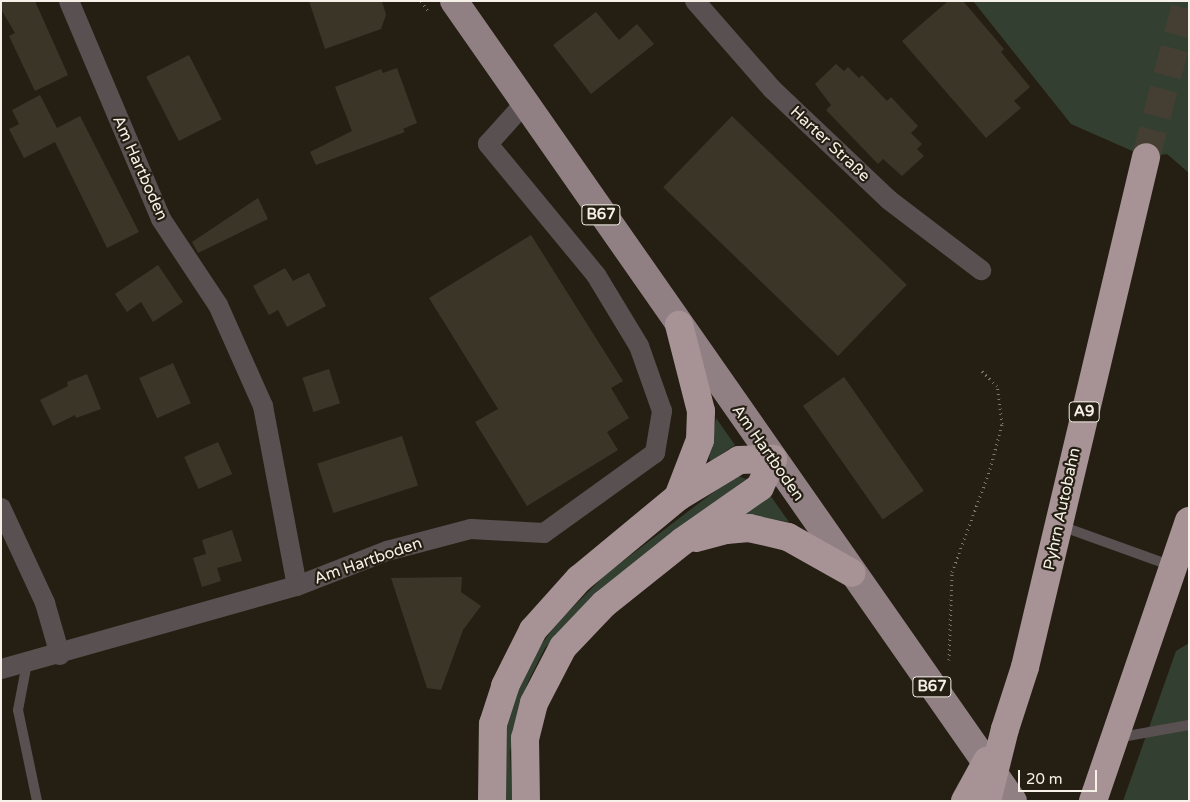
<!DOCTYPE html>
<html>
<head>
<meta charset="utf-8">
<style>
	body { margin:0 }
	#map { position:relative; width:1190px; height:802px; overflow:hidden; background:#251f13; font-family:"Varela Round",sans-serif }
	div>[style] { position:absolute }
	.green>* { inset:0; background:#333f30 }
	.building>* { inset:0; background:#3b3528; transform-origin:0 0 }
	.motorway-tunnel>* { height:28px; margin-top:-14px; transform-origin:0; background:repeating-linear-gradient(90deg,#443e33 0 28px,transparent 0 42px) }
	.path>* { height:3px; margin-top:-1.5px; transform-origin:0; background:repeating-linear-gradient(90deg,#7d786d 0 1px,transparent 0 5px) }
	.service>* { height:10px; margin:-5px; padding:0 5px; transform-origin:5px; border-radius:5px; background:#585051 }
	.minor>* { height:20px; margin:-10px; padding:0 10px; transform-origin:10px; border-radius:10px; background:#585051 }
	.primary>* { height:28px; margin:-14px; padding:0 14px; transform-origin:14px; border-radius:14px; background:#918083 }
	.motorway>* { height:28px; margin:-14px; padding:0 14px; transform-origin:14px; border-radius:14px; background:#a79396 }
	span { translate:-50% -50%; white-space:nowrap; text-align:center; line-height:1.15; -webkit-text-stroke:4.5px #251f13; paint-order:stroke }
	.shield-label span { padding:1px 4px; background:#251f13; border:1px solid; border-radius:4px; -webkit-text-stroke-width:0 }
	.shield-label { font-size:15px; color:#f5f1e8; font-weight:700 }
	.street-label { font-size:16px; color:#f5f1e8 }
	.frame { position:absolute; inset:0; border:2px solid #f5f1e8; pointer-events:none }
	.scale { position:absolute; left:1018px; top:770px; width:79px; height:22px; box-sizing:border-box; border:2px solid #f5f1e8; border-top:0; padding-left:6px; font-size:15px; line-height:18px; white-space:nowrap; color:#f5f1e8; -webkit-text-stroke:4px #251f13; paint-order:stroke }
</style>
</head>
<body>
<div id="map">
	<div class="green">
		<i style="clip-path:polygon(973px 1px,1189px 1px,1189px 173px,1167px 154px,1146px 157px,1071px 124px)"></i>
		<i style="clip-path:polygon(716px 418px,735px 445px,711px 461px,709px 459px)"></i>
		<i style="clip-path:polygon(736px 475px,746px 479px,591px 598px,545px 648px,528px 682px,518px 714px,510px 752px,512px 801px,502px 801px,501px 743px,518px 686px,536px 652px,556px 624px,606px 574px)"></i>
		<i style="clip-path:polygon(770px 495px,789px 522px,744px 514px)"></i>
		<i style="clip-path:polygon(1189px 643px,1189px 801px,1123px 801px,1176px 651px)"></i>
	</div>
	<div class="building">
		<i style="clip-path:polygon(1px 1px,35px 1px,68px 75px,35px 91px,9px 36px,15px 33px,1px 9px)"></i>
		<i style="clip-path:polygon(309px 1px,382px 1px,386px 15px,381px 29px,325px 49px)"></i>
		<i style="clip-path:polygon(948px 1px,963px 1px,1004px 49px,1001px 52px,1030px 87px,1014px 101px,1021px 108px,986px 138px,902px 41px)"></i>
		<i style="clip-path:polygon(596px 12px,619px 40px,637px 24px,654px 44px,591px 94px,553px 45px)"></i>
		<i style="left:189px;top:55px;width:72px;height:48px;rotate:63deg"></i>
		<i style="clip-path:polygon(836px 64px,844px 71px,848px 67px,859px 78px,862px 75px,887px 101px,891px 97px,918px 126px,911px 133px,922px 144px,917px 149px,924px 156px,902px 176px,883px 159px,878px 164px,826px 110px,831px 105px,815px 84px)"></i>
		<i style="clip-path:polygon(397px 68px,417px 123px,403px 129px,405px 132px,316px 165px,310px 152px,352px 131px,335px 87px,381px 69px,383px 73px)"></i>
		<i style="clip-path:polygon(40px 95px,57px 128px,80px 116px,139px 232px,107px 248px,55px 142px,24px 158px,9px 129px,19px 124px,12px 110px)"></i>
		<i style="left:732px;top:116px;width:243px;height:99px;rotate:44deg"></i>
		<i style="clip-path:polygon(258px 198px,268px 219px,198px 253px,192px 242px)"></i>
		<i style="clip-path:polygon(531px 235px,623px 381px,611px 388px,629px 418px,607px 432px,618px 450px,527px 506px,475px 422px,498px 409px,429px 298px)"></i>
		<i style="clip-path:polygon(158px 265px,183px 302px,153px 322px,141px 302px,127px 312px,115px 294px)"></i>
		<i style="clip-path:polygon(285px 268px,293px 281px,309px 273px,326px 306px,287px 327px,278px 310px,269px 315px,253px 286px)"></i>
		<i style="left:173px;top:363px;width:44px;height:37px;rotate:66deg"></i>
		<i style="left:329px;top:369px;width:36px;height:28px;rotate:72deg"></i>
		<i style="clip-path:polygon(87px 374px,101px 409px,76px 418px,75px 415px,53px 426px,40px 400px,68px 386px,67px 382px)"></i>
		<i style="left:844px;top:377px;width:139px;height:50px;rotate:55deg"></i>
		<i style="left:402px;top:436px;width:52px;height:89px;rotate:72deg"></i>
		<i style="left:218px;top:442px;width:35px;height:37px;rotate:66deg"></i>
		<i style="clip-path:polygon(232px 530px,242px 561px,217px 568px,221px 581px,202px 587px,193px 558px,206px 554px,202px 540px)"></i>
		<i style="clip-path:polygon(462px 577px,461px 592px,481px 606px,463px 630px,441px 690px,427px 688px,391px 578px)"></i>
	</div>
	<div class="motorway-tunnel">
		<i style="left:1146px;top:157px;width:161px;rotate:-75.3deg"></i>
	</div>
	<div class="path">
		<i style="left:421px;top:1px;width:12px;rotate:55deg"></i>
		<i style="left:949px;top:660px;width:88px;rotate:-88deg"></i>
		<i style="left:952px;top:572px;width:110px;rotate:-69.7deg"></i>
		<i style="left:990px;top:469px;width:47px;rotate:-75.1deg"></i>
		<i style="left:1002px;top:424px;width:38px;rotate:-97deg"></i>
		<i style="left:997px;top:386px;width:24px;rotate:-135deg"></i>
	</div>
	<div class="service">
		<i style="left:1061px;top:526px;width:118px;rotate:19.8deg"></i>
		<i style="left:27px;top:663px;width:48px;rotate:100.8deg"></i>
		<i style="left:18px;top:710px;width:93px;rotate:78.2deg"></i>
		<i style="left:1116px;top:738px;width:74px;rotate:-10.1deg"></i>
	</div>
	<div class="minor">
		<i style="left:69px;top:1px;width:237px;rotate:67.1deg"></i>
		<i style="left:161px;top:219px;width:103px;rotate:56.5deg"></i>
		<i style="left:218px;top:305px;width:111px;rotate:66deg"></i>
		<i style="left:263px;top:406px;width:183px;rotate:79.3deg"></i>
		<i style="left:695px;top:1px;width:117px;rotate:48.8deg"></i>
		<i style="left:772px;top:89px;width:161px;rotate:43.5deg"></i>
		<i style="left:889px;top:200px;width:116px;rotate:37.3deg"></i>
		<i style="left:1px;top:508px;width:105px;rotate:65.1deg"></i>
		<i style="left:45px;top:603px;width:54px;rotate:73.9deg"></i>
		<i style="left:1px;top:669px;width:307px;rotate:-15.7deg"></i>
		<i style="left:297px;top:586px;width:97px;rotate:-21.3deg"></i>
		<i style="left:387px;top:551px;width:87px;rotate:-14.7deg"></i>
		<i style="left:471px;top:529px;width:73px;rotate:3.1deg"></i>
		<i style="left:544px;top:533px;width:137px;rotate:-35.8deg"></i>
		<i style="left:655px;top:453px;width:43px;rotate:-80.5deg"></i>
		<i style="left:662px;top:411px;width:69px;rotate:-109.5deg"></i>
		<i style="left:639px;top:346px;width:83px;rotate:-121.2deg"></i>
		<i style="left:596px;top:275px;width:170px;rotate:-129.5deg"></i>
		<i style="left:488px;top:144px;width:54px;rotate:-48deg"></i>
	</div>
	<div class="primary">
		<i style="left:454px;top:1px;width:976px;rotate:55.06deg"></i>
	</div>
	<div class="motorway">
		<i style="left:678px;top:497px;width:61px;rotate:-68.9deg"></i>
		<i style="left:700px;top:440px;width:29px;rotate:-88deg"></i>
		<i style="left:701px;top:411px;width:89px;rotate:-104.3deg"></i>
		<i style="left:696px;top:538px;width:31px;rotate:-15deg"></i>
		<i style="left:726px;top:530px;width:23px;rotate:-5deg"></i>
		<i style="left:749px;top:528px;width:40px;rotate:13deg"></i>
		<i style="left:788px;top:537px;width:73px;rotate:29.4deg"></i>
		<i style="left:492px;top:801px;width:77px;rotate:-89.3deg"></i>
		<i style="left:493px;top:724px;width:40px;rotate:-72deg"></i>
		<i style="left:505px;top:686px;width:63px;rotate:-63.4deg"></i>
		<i style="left:533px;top:630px;width:69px;rotate:-48deg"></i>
		<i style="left:579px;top:579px;width:129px;rotate:-39.6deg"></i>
		<i style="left:678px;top:497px;width:71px;rotate:-31.2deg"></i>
		<i style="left:739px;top:460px;width:34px;rotate:-2deg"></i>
		<i style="left:773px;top:459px;width:31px;rotate:115deg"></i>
		<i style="left:760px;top:487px;width:94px;rotate:145deg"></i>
		<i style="left:683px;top:541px;width:101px;rotate:141.4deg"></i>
		<i style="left:604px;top:604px;width:59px;rotate:133.6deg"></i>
		<i style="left:563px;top:647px;width:63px;rotate:117.4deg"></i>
		<i style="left:534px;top:703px;width:36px;rotate:104deg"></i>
		<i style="left:525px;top:738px;width:63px;rotate:89.1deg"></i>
		<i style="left:965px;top:801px;width:46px;rotate:-61.2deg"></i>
		<i style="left:987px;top:801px;width:74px;rotate:-76deg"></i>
		<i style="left:1005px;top:729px;width:65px;rotate:-72.1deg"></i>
		<i style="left:1025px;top:667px;width:524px;rotate:-76.65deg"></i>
		<i style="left:1093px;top:801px;width:296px;rotate:-71.1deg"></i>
	</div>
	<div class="shield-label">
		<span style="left:601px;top:215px">B67</span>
		<span style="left:1084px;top:412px">A9</span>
		<span style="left:932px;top:687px">B67</span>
	</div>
	<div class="street-label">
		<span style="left:830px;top:144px;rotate:43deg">Harter Straße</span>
		<span style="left:140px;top:168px;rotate:66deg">Am Hartboden</span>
		<span style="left:768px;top:453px;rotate:55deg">Am Hartboden</span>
		<span style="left:1062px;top:509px;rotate:-78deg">Pyhrn Autobahn</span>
		<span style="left:368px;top:561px;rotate:-19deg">Am Hartboden</span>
	</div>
	<div class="frame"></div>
	<div class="scale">20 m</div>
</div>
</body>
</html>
